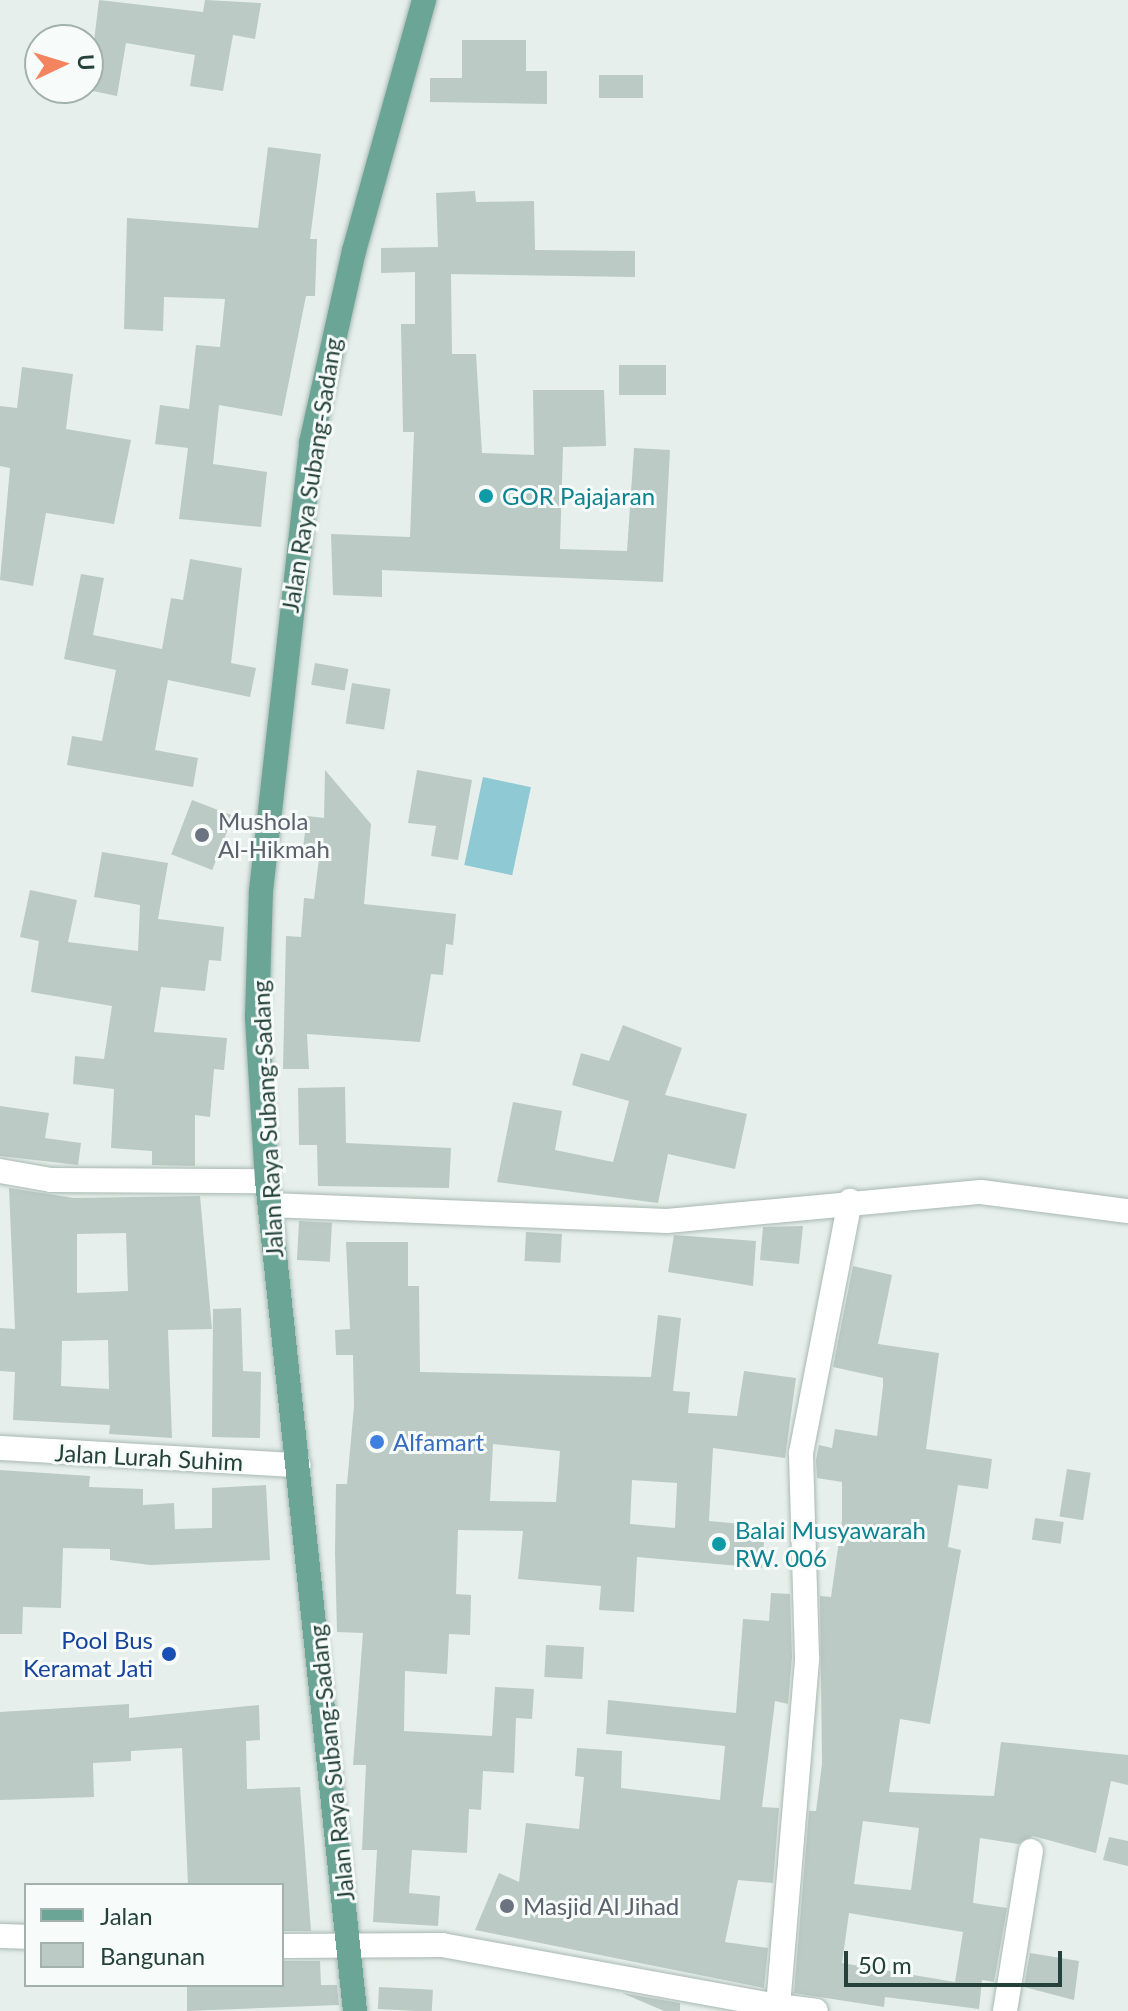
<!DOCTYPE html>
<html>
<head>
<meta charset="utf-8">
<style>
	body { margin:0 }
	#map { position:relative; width:1128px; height:2011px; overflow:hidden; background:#e6efeb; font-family:Lato,sans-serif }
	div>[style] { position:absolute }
	.water>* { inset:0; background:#8ec9d4; transform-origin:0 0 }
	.building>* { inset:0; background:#bbcac4; transform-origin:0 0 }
	.roads { filter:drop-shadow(0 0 2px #a8b8b2) drop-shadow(0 0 2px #a8b8b2) }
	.minor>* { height:24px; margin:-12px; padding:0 12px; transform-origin:12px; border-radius:12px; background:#fff }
	.major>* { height:24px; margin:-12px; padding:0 12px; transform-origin:12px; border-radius:12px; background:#6aa596 }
	.dots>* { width:22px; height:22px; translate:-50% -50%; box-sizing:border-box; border:4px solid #f7fbf9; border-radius:50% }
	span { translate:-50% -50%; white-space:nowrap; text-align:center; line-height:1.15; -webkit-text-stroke:6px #f7fbf9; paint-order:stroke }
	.street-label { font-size:24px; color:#24423a }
	.culture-label { font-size:24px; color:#0d838f }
	.left { translate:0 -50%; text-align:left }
	.worship-label { font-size:24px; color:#5b616d }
	.shop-label { font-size:24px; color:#366cbe }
	.transit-label { font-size:24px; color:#164399 }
	.right { translate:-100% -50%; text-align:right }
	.legend { position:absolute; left:24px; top:1883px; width:260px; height:104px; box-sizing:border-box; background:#f7fbf9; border:2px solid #a3b1ad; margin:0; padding:10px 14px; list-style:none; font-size:24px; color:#24423a }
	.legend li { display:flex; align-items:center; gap:16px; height:40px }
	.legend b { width:40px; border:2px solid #a3b1ad }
	.north { position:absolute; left:24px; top:24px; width:80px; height:80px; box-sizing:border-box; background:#f7fbf9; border:2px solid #a3b1ad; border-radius:50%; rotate:86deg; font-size:22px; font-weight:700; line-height:32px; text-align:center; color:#24423a }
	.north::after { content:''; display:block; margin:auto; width:28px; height:36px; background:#f4845f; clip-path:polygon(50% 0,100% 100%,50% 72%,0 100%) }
	.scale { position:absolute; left:844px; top:1951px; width:218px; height:36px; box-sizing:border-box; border:4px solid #24423a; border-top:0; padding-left:10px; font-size:24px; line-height:28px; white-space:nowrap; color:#24423a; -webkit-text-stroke:6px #f7fbf9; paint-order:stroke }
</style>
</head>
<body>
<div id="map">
	<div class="water">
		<i style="left:483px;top:777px;width:49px;height:90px;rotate:12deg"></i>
	</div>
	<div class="building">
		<i style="clip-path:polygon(99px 0,203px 12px,205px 0,261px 3px,255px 39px,233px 35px,223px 91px,190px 86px,195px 55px,126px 43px,117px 96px,88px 90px)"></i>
		<i style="clip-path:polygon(462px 40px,526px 40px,526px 71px,547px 71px,547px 104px,430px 102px,430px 78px,462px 78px)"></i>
		<i style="left:643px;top:75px;width:23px;height:44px;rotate:90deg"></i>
		<i style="clip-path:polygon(268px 147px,321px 154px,310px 239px,317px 239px,315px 296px,306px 296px,282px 416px,219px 405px,213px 464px,267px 472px,261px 527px,179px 519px,188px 448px,155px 444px,160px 405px,189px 409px,196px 345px,220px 347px,225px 299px,164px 297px,163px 331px,124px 329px,127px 218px,258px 228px)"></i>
		<i style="clip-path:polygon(475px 191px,476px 202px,534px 201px,535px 250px,635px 251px,635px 277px,451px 274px,452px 354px,476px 354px,482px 453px,534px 455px,533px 390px,604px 390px,606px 446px,563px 447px,560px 549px,627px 551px,634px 448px,670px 450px,663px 582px,382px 570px,382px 597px,333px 595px,331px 534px,410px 537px,414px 432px,403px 432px,401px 324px,415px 324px,415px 272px,381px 273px,381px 248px,438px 247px,436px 193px)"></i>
		<i style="left:619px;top:365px;width:47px;height:30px"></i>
		<i style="clip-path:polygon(22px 367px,73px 374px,66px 429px,131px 440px,114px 524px,46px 513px,33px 586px,0 580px,10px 468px,0 466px,0 406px,17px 408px)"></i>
		<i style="clip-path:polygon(190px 559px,242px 568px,231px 663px,256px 668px,250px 697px,168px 680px,155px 750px,198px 758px,193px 787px,67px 765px,72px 736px,102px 741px,116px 670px,64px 659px,81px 574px,104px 578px,93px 635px,162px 649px,171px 598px,183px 600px)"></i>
		<i style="left:315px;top:663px;width:34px;height:22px;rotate:10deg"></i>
		<i style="left:352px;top:683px;width:39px;height:41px;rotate:9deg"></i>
		<i style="clip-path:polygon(325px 770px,371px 824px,364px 904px,456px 914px,453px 945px,446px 944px,443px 975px,431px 974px,420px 1042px,307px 1034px,309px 1069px,283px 1069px,286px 936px,301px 937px,304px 898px,314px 899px,320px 850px,303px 848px,307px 816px,324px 818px)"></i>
		<i style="clip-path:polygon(417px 770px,472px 780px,458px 860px,431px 856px,436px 826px,408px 823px)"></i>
		<i style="left:192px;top:800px;width:44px;height:58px;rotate:21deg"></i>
		<i style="clip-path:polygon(102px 852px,168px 863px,158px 919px,224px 927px,221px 961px,209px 960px,205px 991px,161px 987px,154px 1032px,227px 1038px,224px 1070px,214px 1069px,210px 1117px,195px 1115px,195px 1166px,152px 1165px,152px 1151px,111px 1148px,114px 1089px,73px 1084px,75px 1056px,104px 1059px,112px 1006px,31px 992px,39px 941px,20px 937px,30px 890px,77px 900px,68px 942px,138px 951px,140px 905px,94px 897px)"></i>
		<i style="clip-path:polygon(623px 1025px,682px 1048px,665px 1095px,747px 1114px,735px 1169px,668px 1154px,658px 1203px,497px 1182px,513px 1102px,562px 1111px,555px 1150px,613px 1162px,629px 1101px,572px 1085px,581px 1053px,609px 1061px)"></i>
		<i style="clip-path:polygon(345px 1087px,346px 1143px,451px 1148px,449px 1188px,318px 1186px,317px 1145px,299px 1145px,298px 1088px)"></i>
		<i style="clip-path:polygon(0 1106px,49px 1113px,45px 1138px,81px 1143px,78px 1165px,0 1156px)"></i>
		<i style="clip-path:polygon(evenodd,9px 1188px,74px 1198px,200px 1196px,212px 1329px,168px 1330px,172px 1438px,109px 1434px,110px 1425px,13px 1420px,15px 1372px,0 1371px,0 1328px,15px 1329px,9px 1188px,126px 1233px,128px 1291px,77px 1293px,77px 1234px,126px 1233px,9px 1188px,108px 1340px,109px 1389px,61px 1386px,62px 1341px,108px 1340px)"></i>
		<i style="left:299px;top:1221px;width:33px;height:39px;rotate:3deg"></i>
		<i style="clip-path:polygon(803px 1226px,799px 1264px,760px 1260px,763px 1227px)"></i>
		<i style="left:526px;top:1232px;width:36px;height:29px;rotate:3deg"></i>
		<i style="clip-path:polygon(674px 1235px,756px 1241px,753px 1286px,668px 1272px)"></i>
		<i style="clip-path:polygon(evenodd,346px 1242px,408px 1242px,408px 1286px,419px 1286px,420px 1372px,651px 1377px,658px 1315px,681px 1318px,673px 1391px,690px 1392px,688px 1413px,737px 1416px,744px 1371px,796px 1378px,785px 1458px,713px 1448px,709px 1521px,765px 1526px,762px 1568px,637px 1557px,634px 1612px,599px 1610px,601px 1586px,518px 1579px,523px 1531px,458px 1530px,456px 1594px,471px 1595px,470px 1635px,449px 1634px,447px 1674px,405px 1671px,404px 1731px,492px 1736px,495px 1687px,534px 1689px,532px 1719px,516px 1718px,514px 1773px,483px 1771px,481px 1810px,469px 1809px,467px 1853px,412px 1850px,409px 1893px,440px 1896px,438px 1926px,373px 1922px,377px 1850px,362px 1850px,366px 1765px,353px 1765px,363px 1633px,337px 1632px,335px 1552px,336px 1484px,347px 1484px,354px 1406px,353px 1355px,336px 1355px,335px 1330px,350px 1329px,346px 1242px,493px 1444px,560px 1451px,556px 1502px,490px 1501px,493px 1444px,346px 1242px,632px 1480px,677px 1483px,675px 1528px,630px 1524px,632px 1480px)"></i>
		<i style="clip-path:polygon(evenodd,853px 1266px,892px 1275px,878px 1344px,939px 1353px,926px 1449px,992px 1459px,988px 1489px,958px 1485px,948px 1547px,961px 1550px,930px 1724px,900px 1719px,889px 1792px,994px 1796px,1001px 1742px,1128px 1755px,1128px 1785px,1111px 1781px,1096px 1853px,1033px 1836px,1018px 1844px,980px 1838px,973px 1903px,1007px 1908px,994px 1982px,982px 1980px,979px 2009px,885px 1997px,884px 2007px,794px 1993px,809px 1811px,816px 1811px,822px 1764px,820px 1596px,831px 1597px,842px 1520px,842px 1482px,817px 1478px,816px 1460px,819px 1445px,832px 1448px,835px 1429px,877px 1436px,883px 1386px,883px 1378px,833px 1367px,853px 1266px,863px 1821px,919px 1828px,911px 1890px,854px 1884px,863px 1821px,853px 1266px,849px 1913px,963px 1932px,955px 1982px,842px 1963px,849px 1913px)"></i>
		<i style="clip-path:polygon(241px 1308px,243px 1371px,261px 1372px,260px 1438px,212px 1437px,213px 1309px)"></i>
		<i style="left:1067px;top:1469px;width:24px;height:48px;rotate:9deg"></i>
		<i style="clip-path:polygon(0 1470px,90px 1476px,89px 1487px,143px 1489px,143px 1505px,174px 1503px,175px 1529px,212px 1528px,212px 1488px,266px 1485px,270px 1560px,150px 1565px,110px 1560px,110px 1549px,63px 1548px,61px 1608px,23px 1607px,22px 1634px,0 1634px)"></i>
		<i style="left:1035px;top:1518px;width:29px;height:22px;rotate:8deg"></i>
		<i style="clip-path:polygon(771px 1593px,790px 1594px,792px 1657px,788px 1704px,775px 1701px,762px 1807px,779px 1808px,773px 1883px,738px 1880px,725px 1942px,768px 1948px,764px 1988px,475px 1930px,499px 1873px,519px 1882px,526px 1823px,579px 1829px,584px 1777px,575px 1776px,577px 1748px,622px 1751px,621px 1788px,720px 1800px,725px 1746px,606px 1734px,608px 1700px,736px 1713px,743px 1619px,769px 1621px)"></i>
		<i style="left:546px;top:1645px;width:38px;height:32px;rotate:3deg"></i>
		<i style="clip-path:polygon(129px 1704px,129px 1718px,259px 1705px,260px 1740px,246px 1741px,247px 1789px,300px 1787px,311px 1931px,282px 1931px,282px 1885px,188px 1885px,182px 1748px,131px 1751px,131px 1761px,93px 1763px,94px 1797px,0 1800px,0 1712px)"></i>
		<i style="clip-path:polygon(1109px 1837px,1128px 1841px,1128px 1866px,1103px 1860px)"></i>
		<i style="clip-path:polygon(1030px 1953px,1079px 1961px,1074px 2000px,1024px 1987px)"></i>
		<i style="clip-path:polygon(282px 1961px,320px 1961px,321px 1985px,337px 1985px,339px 2005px,187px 2011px,187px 1985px,282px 1985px)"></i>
		<i style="left:379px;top:1987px;width:54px;height:22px;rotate:3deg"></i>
		<i style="clip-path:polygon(622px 1993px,680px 2003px,680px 2011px,664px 2011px)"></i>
	</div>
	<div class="roads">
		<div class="minor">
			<i style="left:0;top:1171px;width:52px;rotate:10deg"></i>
			<i style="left:51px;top:1180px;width:216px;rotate:0.3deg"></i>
			<i style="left:270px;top:1205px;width:397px;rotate:2.3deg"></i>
			<i style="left:667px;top:1221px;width:315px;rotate:-5.3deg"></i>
			<i style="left:981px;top:1192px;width:148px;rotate:7.4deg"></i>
			<i style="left:0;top:1448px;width:299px;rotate:3.3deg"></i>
			<i style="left:0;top:1936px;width:26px;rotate:2deg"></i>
			<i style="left:282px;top:1946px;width:160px;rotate:-0.4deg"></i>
			<i style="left:442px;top:1945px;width:341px;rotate:10.3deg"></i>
			<i style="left:778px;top:2006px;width:350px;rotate:-85.2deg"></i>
			<i style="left:807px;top:1657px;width:204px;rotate:-91.7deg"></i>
			<i style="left:801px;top:1453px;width:257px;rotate:-79deg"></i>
			<i style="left:778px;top:2006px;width:38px;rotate:7deg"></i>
			<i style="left:1005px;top:2011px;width:162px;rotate:-80.8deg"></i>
		</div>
		<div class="major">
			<i style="left:355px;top:2011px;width:835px;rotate:-96.05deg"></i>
			<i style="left:267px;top:1181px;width:164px;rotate:-93.5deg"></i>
			<i style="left:257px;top:1017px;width:126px;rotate:-88.2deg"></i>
			<i style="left:261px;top:891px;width:451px;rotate:-83.6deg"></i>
			<i style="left:311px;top:443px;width:197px;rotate:-77.4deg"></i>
			<i style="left:354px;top:251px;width:261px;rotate:-74.4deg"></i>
		</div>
	</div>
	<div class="dots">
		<i style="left:486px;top:496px;background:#0f9aa8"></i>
		<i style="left:202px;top:835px;background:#6b7280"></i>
		<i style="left:377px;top:1442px;background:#3f7fe0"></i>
		<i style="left:719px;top:1544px;background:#0f9aa8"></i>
		<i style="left:169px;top:1654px;background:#1a4fb4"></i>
		<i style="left:507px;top:1906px;background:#6b7280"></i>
	</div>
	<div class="street-label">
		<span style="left:311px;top:475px;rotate:-81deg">Jalan Raya Subang-Sadang</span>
		<span style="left:267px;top:1119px;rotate:-93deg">Jalan Raya Subang-Sadang</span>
		<span style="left:149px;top:1457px;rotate:3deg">Jalan Lurah Suhim</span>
		<span style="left:331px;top:1763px;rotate:-96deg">Jalan Raya Subang-Sadang</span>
	</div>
	<div class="culture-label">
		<span class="left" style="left:502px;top:496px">GOR Pajajaran</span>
		<span class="left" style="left:735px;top:1544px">Balai Musyawarah<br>RW. 006</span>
	</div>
	<div class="worship-label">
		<span class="left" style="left:218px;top:835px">Mushola<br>Al-Hikmah</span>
		<span class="left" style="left:523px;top:1906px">Masjid Al Jihad</span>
	</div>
	<div class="shop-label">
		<span class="left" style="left:393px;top:1442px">Alfamart</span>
	</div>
	<div class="transit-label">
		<span class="right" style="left:153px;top:1654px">Pool Bus<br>Keramat Jati</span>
	</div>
	<ul class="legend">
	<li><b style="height:10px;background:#6aa596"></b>Jalan</li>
	<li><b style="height:22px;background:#bbcac4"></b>Bangunan</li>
	</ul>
	<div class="north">U</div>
	<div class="scale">50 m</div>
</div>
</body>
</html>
